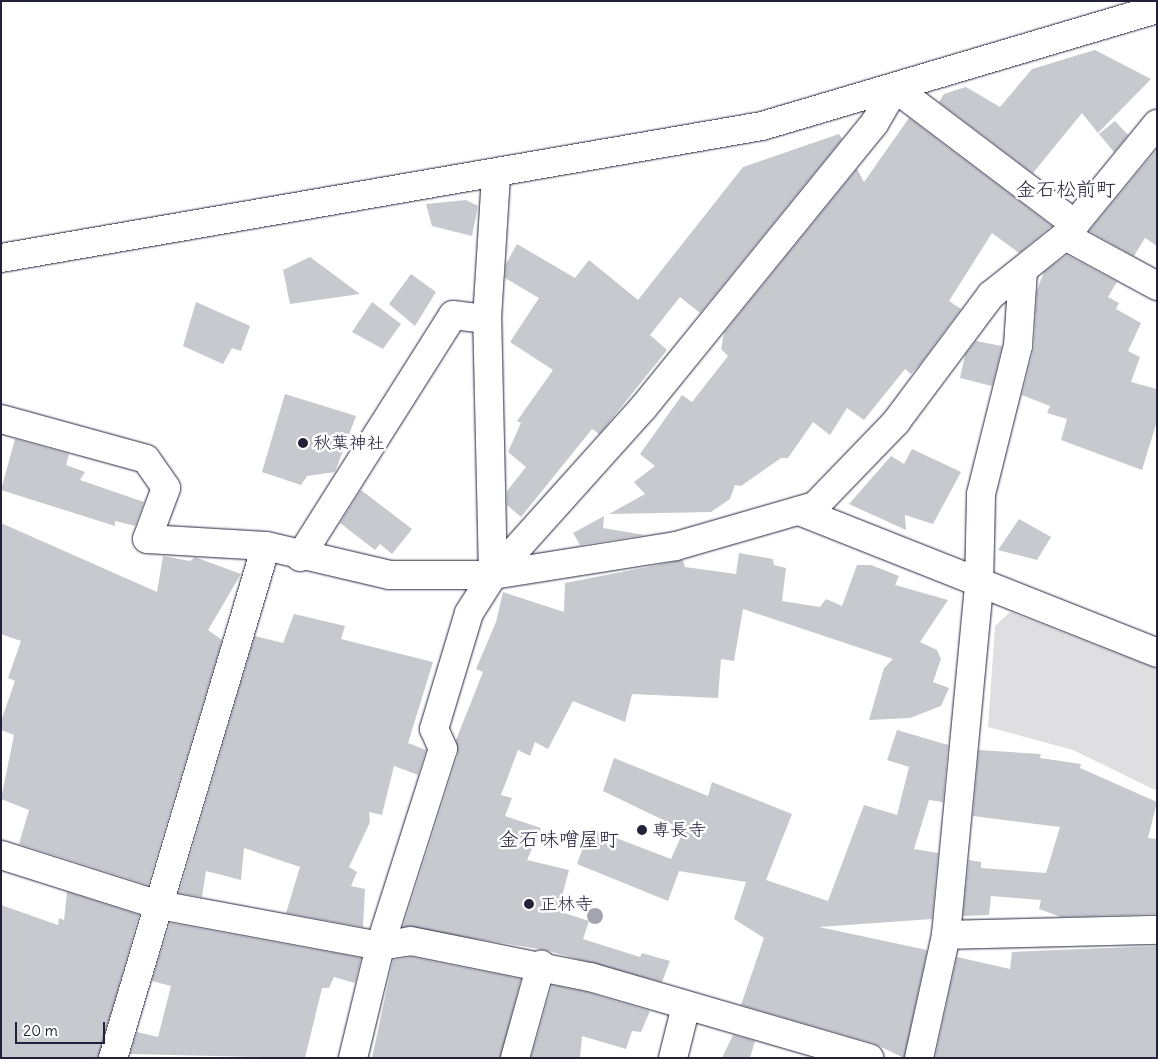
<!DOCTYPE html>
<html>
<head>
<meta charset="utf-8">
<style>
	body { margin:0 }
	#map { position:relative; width:1158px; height:1059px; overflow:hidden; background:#fff; font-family:Delius,"Klee One",sans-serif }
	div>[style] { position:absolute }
	.green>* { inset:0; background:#dfdfe2 }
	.building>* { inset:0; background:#c8c8cf }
	.roads { filter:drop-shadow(0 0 1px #22223b) drop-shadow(0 0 1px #22223b) }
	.street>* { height:28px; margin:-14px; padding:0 14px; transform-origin:14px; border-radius:14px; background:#fff }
	.secondary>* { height:28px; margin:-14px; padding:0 14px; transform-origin:14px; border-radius:14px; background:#fff }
	.trees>* { width:16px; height:16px; margin:-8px; border-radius:50%; background:#a5a5af }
	.dots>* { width:14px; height:14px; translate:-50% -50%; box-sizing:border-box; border:2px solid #fff; border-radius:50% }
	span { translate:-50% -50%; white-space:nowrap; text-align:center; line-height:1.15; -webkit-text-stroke:5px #fff; paint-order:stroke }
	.poi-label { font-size:18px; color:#22223b }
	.left { translate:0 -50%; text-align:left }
	.quarter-label { font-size:20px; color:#22223b }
	.frame { position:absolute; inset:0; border:2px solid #22223b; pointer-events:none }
	.scale { position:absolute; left:15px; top:1022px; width:90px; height:22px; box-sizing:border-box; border:2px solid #22223b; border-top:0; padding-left:6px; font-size:15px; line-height:18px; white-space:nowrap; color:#22223b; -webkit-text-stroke:4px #fff; paint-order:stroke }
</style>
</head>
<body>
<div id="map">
	<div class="green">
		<i style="clip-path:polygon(1010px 612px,1157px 669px,1157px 791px,1073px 750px,988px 727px,995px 626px)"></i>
	</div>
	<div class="building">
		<i style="clip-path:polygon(1095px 50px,1151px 79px,1098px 133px,1082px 113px,1033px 173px,939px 102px,944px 94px,966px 87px,1000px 107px,1032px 69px)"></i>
		<i style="clip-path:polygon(909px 118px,1052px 226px,1019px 253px,992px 233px,949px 301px,961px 309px,920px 364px,911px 374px,905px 369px,864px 420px,847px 408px,830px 435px,813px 422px,788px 458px,781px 458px,741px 486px,735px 485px,730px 499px,711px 512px,609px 514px,645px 494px,634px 482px,655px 466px,640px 454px,682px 395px,692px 402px,728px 356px,721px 349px,724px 333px,857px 169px,864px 182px)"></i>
		<i style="clip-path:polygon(1115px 121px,1128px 135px,1114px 152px,1099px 134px)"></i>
		<i style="clip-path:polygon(839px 134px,842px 139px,700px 313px,680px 297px,650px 335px,667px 350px,606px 426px,599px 434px,592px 429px,521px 517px,507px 505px,507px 491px,526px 467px,508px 452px,521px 423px,517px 421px,553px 370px,510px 342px,539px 298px,505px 278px,506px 264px,517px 244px,575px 278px,589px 260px,638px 300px,743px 167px)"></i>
		<i style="clip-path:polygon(1157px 149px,1157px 246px,1145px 238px,1134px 256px,1089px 231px)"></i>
		<i style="clip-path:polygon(466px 200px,478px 206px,472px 236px,432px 226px,426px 204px)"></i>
		<i style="clip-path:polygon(1067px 255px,1117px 282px,1108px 297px,1119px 303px,1116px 309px,1141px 323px,1128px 351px,1140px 357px,1131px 382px,1157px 389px,1157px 421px,1142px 470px,1061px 440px,1067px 419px,1047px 413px,1050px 406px,1022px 395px,1034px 347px,1037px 290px,1044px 272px)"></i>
		<i style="clip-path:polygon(310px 257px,360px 294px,290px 304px,283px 270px)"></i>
		<i style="clip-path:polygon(411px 274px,436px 292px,415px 326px,389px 304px)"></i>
		<i style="clip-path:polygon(196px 302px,250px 326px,241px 351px,232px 348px,223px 364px,183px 346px)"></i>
		<i style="clip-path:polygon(372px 302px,401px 324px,383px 349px,352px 332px)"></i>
		<i style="clip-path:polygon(976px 341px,1002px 346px,992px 386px,960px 378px,965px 355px)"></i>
		<i style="clip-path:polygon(285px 394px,356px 416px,335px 472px,307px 476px,301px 485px,262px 472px)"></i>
		<i style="clip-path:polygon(15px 439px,69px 454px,66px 465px,85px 472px,80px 480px,144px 502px,135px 526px,115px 521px,115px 526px,1px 490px)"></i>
		<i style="clip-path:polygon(912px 449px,961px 472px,933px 524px,905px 515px,906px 530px,849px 504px,891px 456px,904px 464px)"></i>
		<i style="clip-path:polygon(361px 490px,412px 529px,392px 554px,380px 544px,375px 550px,340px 523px)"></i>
		<i style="clip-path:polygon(604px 516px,603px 528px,645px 535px,580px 545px,573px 533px)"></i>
		<i style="clip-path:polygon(1019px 519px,1051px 537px,1037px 560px,998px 550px)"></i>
		<i style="clip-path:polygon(1px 523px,157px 592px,163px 556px,190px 561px,195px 557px,241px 574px,208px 630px,222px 640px,148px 885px,19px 844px,29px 810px,1px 799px,14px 735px,1px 730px,1px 721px,15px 681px,8px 678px,21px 641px,1px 634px)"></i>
		<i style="clip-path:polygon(739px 553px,773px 559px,774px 565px,786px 568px,782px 601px,820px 607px,826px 599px,842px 606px,857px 565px,871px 565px,899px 576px,895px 585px,948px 600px,920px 642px,937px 650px,941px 659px,933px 682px,949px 688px,941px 706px,910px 718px,869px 720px,884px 668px,893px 659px,743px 609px,734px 661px,721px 659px,718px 698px,632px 694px,625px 722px,573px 701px,548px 749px,535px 742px,530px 756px,518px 750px,501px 795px,512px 798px,505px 816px,541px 828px,527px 860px,569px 870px,558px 911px,589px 921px,583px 939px,640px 957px,642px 953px,670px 961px,662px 982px,545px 950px,403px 927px,458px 754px,456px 740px,483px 672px,476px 669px,496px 622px,503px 592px,564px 612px,565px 583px,683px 560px,685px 567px,736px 574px)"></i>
		<i style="clip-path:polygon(294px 614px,345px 626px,341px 639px,433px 662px,408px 743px,426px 750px,418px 775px,394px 766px,382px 815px,369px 812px,370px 822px,349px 867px,357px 872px,351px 886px,365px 889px,363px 927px,286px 913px,300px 867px,244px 848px,241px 880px,206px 871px,202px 897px,179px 893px,255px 636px,283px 643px)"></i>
		<i style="clip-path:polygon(897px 730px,948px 745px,943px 802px,929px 800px,914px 849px,938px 853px,932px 919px,819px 927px,927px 950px,904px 1058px,873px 1043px,741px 1005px,764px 938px,734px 919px,746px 882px,679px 871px,668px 901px,577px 864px,590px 828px,671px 859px,684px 830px,603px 791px,614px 758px,708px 796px,712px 782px,792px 814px,766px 880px,828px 901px,864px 805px,897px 815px,909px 767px,887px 760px)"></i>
		<i style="clip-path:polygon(979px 750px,1041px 754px,1040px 758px,1081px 764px,1080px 768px,1157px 802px,1148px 838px,1157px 839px,1157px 914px,1061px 917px,1039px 909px,1041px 900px,991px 896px,989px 915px,963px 916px,969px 860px,981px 862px,981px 868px,1046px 873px,1060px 827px,973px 816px)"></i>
		<i style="clip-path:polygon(67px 892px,139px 915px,98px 1058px,1px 1058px,1px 905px,58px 925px,59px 918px,64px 920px)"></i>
		<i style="clip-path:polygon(170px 923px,361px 958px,355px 983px,334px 977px,329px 988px,322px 988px,305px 1058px,130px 1054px,137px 1032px,158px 1037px,171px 986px,152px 981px)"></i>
		<i style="clip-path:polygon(1157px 946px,1157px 1058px,935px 1058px,957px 957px,1010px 969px,1012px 952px)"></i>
		<i style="clip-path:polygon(411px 957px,521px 979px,500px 1058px,372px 1058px,393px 960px)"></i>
		<i style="clip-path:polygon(552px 985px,586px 992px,650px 1011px,641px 1032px,632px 1031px,626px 1049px,582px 1036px,580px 1058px,531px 1058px)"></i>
		<i style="clip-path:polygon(733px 1035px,755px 1041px,750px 1058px,722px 1058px)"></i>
	</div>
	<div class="roads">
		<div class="street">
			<i style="left:1065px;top:236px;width:105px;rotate:28.5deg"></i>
			<i style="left:1px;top:419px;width:150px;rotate:15.4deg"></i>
			<i style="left:146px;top:459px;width:35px;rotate:55deg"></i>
			<i style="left:166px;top:488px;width:54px;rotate:110.4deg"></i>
			<i style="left:147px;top:539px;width:119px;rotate:3.4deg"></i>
			<i style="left:266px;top:546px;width:127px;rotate:13.2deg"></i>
			<i style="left:390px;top:575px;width:103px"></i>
			<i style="left:493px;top:575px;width:185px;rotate:-9deg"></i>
			<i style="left:676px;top:546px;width:145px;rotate:-16.1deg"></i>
			<i style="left:815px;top:506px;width:117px;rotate:-46deg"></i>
			<i style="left:896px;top:422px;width:159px;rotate:-53.2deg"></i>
			<i style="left:991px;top:295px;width:95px;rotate:-38.6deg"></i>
			<i style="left:1065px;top:236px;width:145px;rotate:-50.6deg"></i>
			<i style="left:799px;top:511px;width:385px;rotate:21.6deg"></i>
			<i style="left:300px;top:557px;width:286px;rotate:-57.7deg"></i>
			<i style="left:453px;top:315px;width:34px;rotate:7deg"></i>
			<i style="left:493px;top:575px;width:256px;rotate:-91.3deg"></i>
			<i style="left:487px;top:319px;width:145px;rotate:-86.4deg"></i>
			<i style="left:1px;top:855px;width:166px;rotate:17.6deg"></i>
			<i style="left:159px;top:905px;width:225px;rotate:10.5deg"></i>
			<i style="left:380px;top:946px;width:31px;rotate:-9deg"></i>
			<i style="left:411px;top:941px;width:183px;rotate:11.4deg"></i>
			<i style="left:590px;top:977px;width:291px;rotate:16.2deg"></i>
			<i style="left:946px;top:935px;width:211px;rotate:-1.4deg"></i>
			<i style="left:113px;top:1058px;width:534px;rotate:-73.36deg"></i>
			<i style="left:353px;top:1058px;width:115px;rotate:-76.4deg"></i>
			<i style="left:380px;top:946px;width:207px;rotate:-72.3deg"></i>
			<i style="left:443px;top:749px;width:22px;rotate:-114deg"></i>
			<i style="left:434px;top:729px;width:121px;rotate:-73.2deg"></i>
			<i style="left:469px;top:613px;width:45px;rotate:-57.7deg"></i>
			<i style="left:493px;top:575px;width:224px;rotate:-48.1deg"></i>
			<i style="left:643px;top:408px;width:366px;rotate:-50.9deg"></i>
			<i style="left:874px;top:124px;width:42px;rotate:-59.7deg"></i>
			<i style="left:895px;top:88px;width:226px;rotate:37.1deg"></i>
			<i style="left:515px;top:1058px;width:97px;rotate:-74.4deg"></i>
			<i style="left:673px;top:1058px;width:54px;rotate:-76deg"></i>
			<i style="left:919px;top:1058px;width:126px;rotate:-77.6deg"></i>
			<i style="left:946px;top:935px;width:352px;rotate:-84.6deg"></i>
			<i style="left:979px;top:585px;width:91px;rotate:-88.7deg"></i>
			<i style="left:981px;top:494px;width:153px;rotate:-76deg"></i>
			<i style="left:1018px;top:346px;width:75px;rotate:-86.2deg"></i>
		</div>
		<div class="secondary">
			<i style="left:1px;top:258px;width:772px;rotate:-9.84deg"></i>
			<i style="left:762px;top:126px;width:412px;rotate:-16.5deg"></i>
		</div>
	</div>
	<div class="trees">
		<i style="left:595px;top:916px"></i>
	</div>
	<div class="dots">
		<i style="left:303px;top:443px;background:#22223b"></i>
		<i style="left:642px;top:830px;background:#22223b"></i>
		<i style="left:529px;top:904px;background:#22223b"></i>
	</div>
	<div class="poi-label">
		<span class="left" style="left:313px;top:443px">秋葉神社</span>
		<span class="left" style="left:652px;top:830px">専長寺</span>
		<span class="left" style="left:539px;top:904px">正林寺</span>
	</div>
	<div class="quarter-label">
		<span style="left:1066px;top:188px">金石松前町</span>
		<span style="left:559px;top:838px">金石味噌屋町</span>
	</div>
	<div class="frame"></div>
	<div class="scale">20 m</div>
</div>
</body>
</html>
